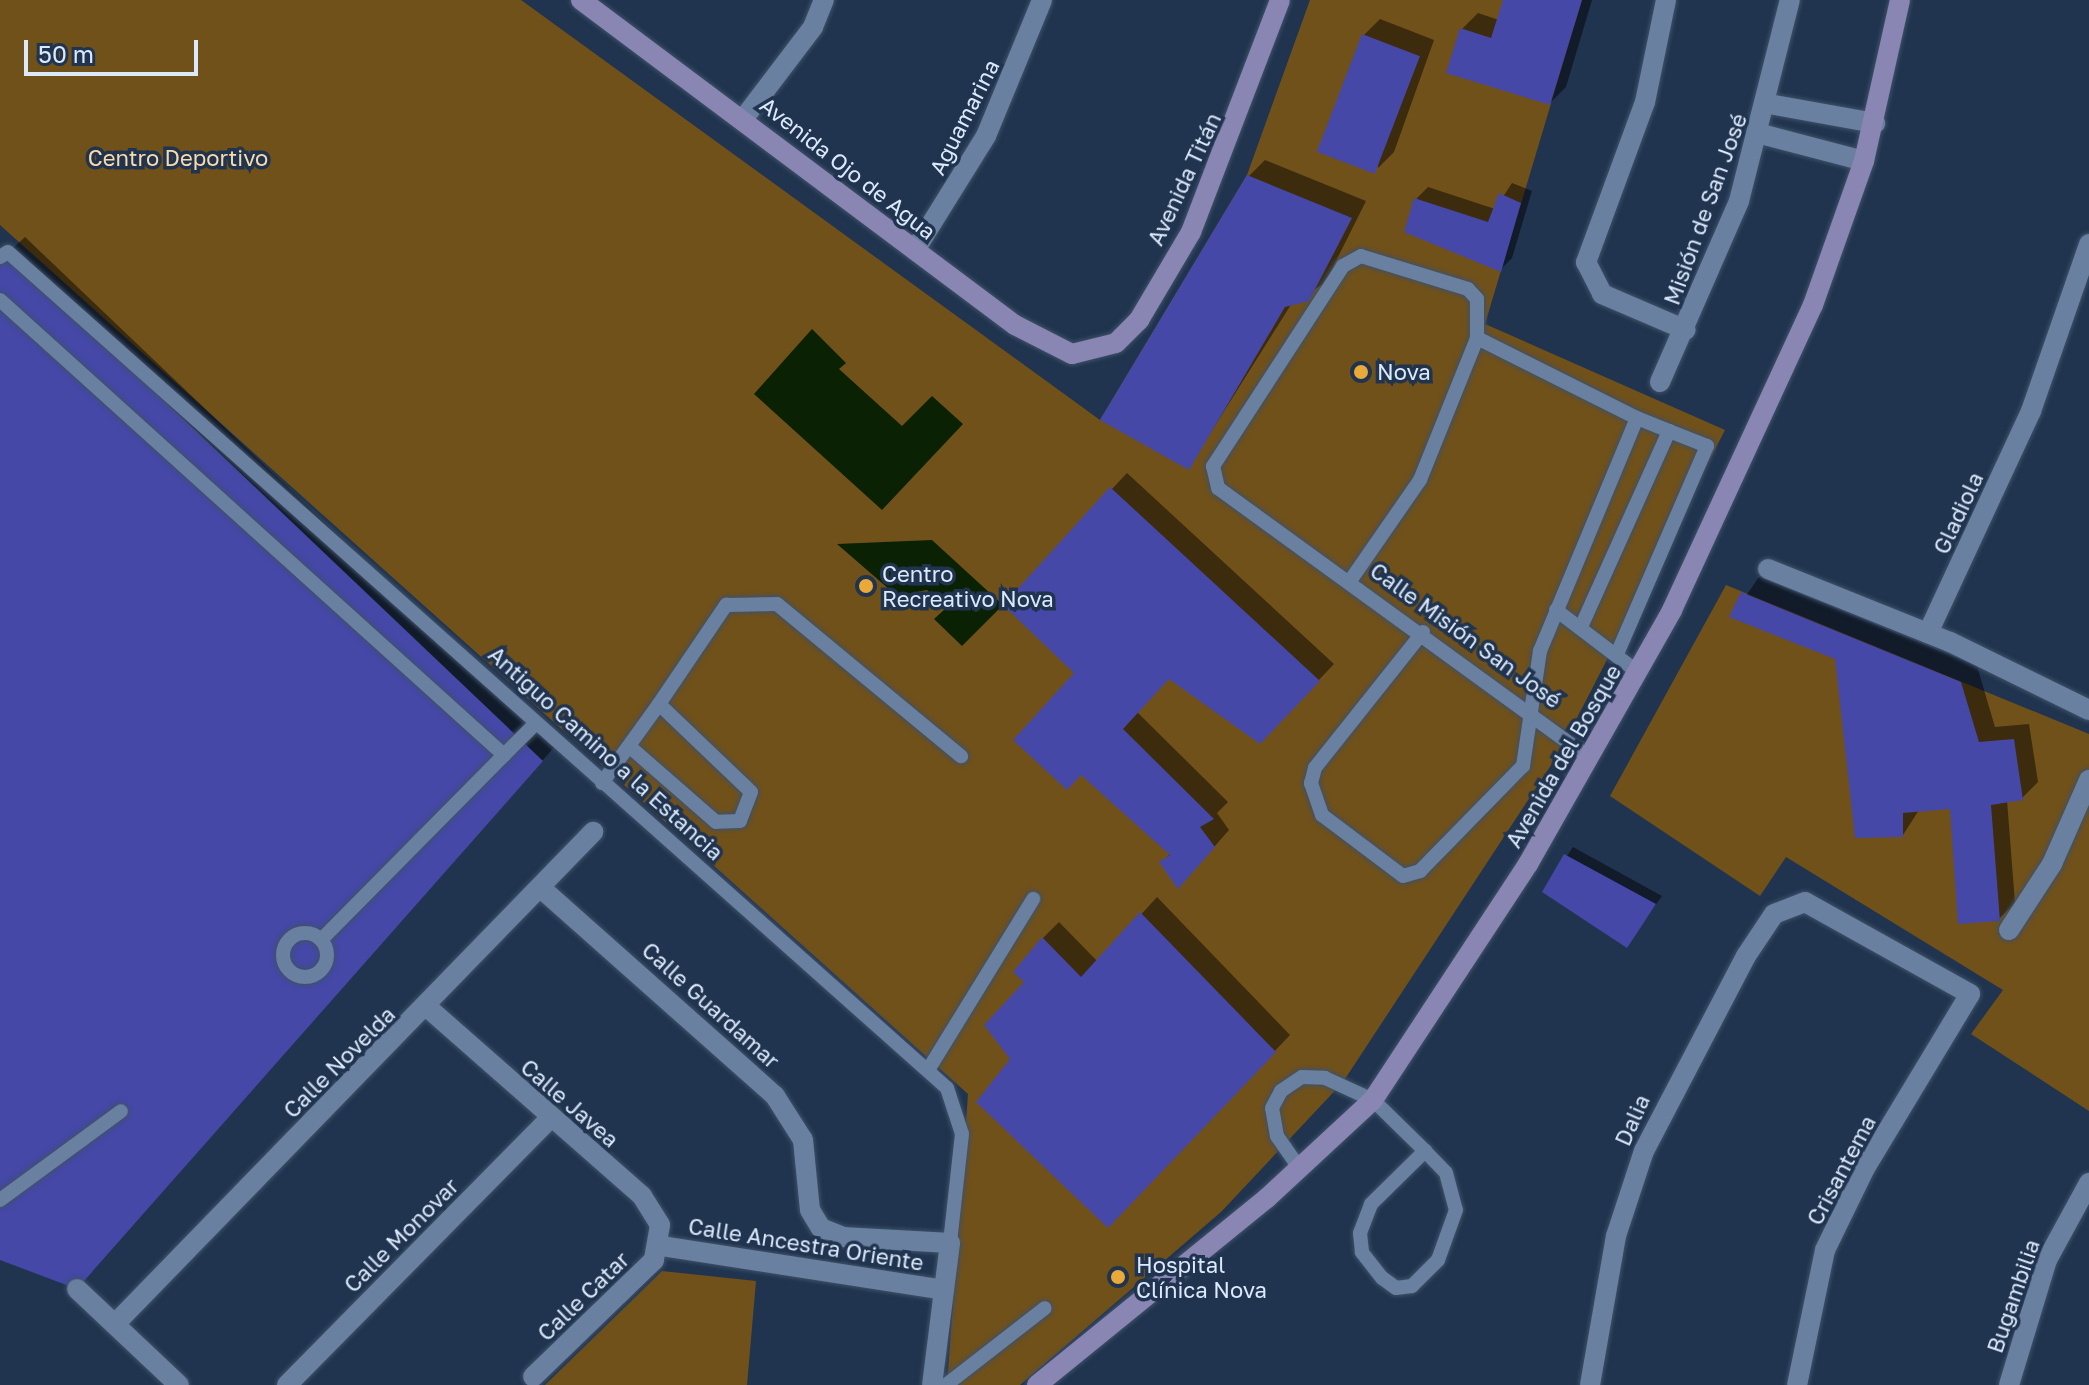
<!DOCTYPE html>
<html>
<head>
<meta charset="utf-8">
<style>
	body { margin:0 }
	#map { position:relative; width:2089px; height:1385px; overflow:hidden; background:#20344f; font-family:"Golos Text",sans-serif }
	div>[style] { position:absolute }
	.green>* { inset:0; background:#71511a }
	.water>* { inset:0; background:#0b2103 }
	.shadow>* { inset:0; background:#0007 }
	.building>* { inset:0; background:#4548a7; transform-origin:0 0 }
	.roads { filter:drop-shadow(0 0 2px #3f5168) drop-shadow(0 0 2px #3f5168) }
	.lane>* { height:14px; margin:-7px; padding:0 7px; transform-origin:7px; border-radius:7px; background:#6a80a0 }
	.lane>.ring { margin:-7px; padding:0; box-sizing:content-box; background:none; border:14px solid #6a80a0; border-radius:50% }
	.street>* { height:20px; margin:-10px; padding:0 10px; transform-origin:10px; border-radius:10px; background:#6a80a0 }
	.secondary>* { height:20px; margin:-10px; padding:0 10px; transform-origin:10px; border-radius:10px; background:#8986b4 }
	.dots>* { width:22px; height:22px; translate:-50% -50%; box-sizing:border-box; border:4px solid #20344f; border-radius:50% }
	span { translate:-50% -50%; white-space:nowrap; text-align:center; line-height:1.15; -webkit-text-stroke:7px #20344f; paint-order:stroke }
	.street-label { font-size:22px; color:#dce9fb }
	.park-label { font-size:22px; color:#fadaaa }
	.poi-label { font-size:22px; color:#dce9fb }
	.left { translate:0 -50%; text-align:left }
	.scale { position:absolute; left:24px; top:40px; width:174px; height:36px; box-sizing:border-box; border:4px solid #dce9fb; border-top:0; padding-left:10px; font-size:24px; line-height:28px; white-space:nowrap; color:#dce9fb; -webkit-text-stroke:6px #20344f; paint-order:stroke }
</style>
</head>
<body>
<div id="map">
	<div class="green">
		<i style="clip-path:polygon(0 0,521px 0,1100px 420px,1247px 175px,1310px 0,1582px 0,1485px 324px,1725px 430px,1559px 753px,1343px 1082px,1221px 1212px,1020px 1385px,947px 1385px,968px 1094px,0 225px)"></i>
		<i style="clip-path:polygon(1726px 585px,2089px 734px,2089px 1111px,1971px 1034px,2003px 990px,1786px 857px,1760px 896px,1610px 796px)"></i>
		<i style="clip-path:polygon(662px 1271px,756px 1281px,747px 1385px,545px 1385px)"></i>
	</div>
	<div class="water">
		<i style="clip-path:polygon(812px 329px,846px 363px,839px 369px,902px 426px,932px 396px,963px 424px,882px 510px,754px 394px)"></i>
		<i style="clip-path:polygon(932px 540px,1003px 605px,962px 646px,934px 619px,945px 609px,927px 590px,897px 596px,837px 544px)"></i>
	</div>
	<div class="shadow">
		<i style="clip-path:polygon(1505px 0,1592px 0,1566px 87px,1550px 103px,1462px 29px,1478px 13px,1499px 20px)"></i>
		<i style="clip-path:polygon(1380px 19px,1434px 40px,1394px 152px,1378px 168px,1364px 35px)"></i>
		<i style="clip-path:polygon(1265px 160px,1366px 201px,1325px 283px,1292px 303px,1189px 467px,1249px 176px)"></i>
		<i style="clip-path:polygon(1512px 183px,1532px 191px,1512px 258px,1500px 270px,1416px 199px,1428px 187px,1495px 209px)"></i>
		<i style="clip-path:polygon(25px 237px,557px 744px,93px 1271px,0 1258px,0 260px)"></i>
		<i style="clip-path:polygon(1127px 473px,1334px 664px,1276px 725px,1170px 677px,1137px 712px,1228px 802px,1217px 813px,1229px 830px,1193px 871px,1162px 862px,1171px 853px,1077px 673px,1112px 489px)"></i>
		<i style="clip-path:polygon(1759px 577px,1977px 666px,1995px 727px,2029px 724px,2038px 782px,2022px 798px,2007px 800px,2015px 903px,1999px 919px,1952px 807px,1919px 810px,1903px 835px,1837px 658px,1732px 616px)"></i>
		<i style="clip-path:polygon(1573px 847px,1662px 896px,1626px 946px,1544px 891px)"></i>
		<i style="clip-path:polygon(1157px 897px,1290px 1035px,1124px 1209px,1012px 1060px,1043px 938px,1059px 922px,1098px 962px)"></i>
	</div>
	<div class="building">
		<i style="clip-path:polygon(1503px 0,1582px 0,1550px 105px,1446px 73px,1460px 28px,1491px 38px)"></i>
		<i style="left:1362px;top:34px;width:62px;height:126px;rotate:21deg"></i>
		<i style="clip-path:polygon(1247px 175px,1352px 218px,1309px 301px,1285px 307px,1189px 470px,1100px 420px)"></i>
		<i style="clip-path:polygon(1499px 193px,1521px 203px,1501px 272px,1404px 232px,1414px 198px,1488px 222px)"></i>
		<i style="clip-path:polygon(8px 252px,543px 761px,77px 1289px,0 1260px,0 259px)"></i>
		<i style="clip-path:polygon(1110px 487px,1320px 681px,1260px 744px,1169px 679px,1123px 729px,1214px 819px,1200px 827px,1215px 847px,1178px 889px,1159px 862px,1170px 855px,1081px 775px,1067px 790px,1013px 740px,1074px 673px,1003px 605px)"></i>
		<i style="clip-path:polygon(1741px 592px,1961px 682px,1979px 742px,2014px 739px,2023px 800px,1991px 805px,2000px 921px,1958px 924px,1950px 809px,1903px 813px,1903px 837px,1855px 838px,1835px 659px,1729px 617px)"></i>
		<i style="clip-path:polygon(1564px 854px,1656px 904px,1627px 948px,1542px 892px)"></i>
		<i style="clip-path:polygon(1140px 912px,1276px 1052px,1108px 1228px,976px 1102px,1010px 1059px,984px 1025px,1024px 982px,1013px 972px,1042px 937px,1081px 977px)"></i>
	</div>
	<div class="roads">
		<div class="lane">
			<i style="left:0;top:257px;width:9px;rotate:-32deg"></i>
			<i style="left:8px;top:252px;width:1257px;rotate:41.68deg"></i>
			<i style="left:947px;top:1088px;width:48px;rotate:71.9deg"></i>
			<i style="left:962px;top:1134px;width:110px;rotate:96.3deg"></i>
			<i style="left:0;top:300px;width:679px;rotate:42.08deg"></i>
			<i style="left:504px;top:755px;width:259px;rotate:134.7deg"></i>
			<i style="left:1637px;top:418px;width:35px;rotate:22deg"></i>
			<i style="left:1350px;top:581px;width:123px;rotate:-55.3deg"></i>
			<i style="left:1420px;top:480px;width:153px;rotate:-68.1deg"></i>
			<i style="left:1477px;top:338px;width:39px;rotate:-90deg"></i>
			<i style="left:1477px;top:299px;width:13px;rotate:-132deg"></i>
			<i style="left:1468px;top:289px;width:112px;rotate:-162.9deg"></i>
			<i style="left:1361px;top:256px;width:21px;rotate:151deg"></i>
			<i style="left:1343px;top:266px;width:239px;rotate:123deg"></i>
			<i style="left:1213px;top:466px;width:23px;rotate:77deg"></i>
			<i style="left:1218px;top:488px;width:461px;rotate:36deg"></i>
			<i style="left:1556px;top:610px;width:104px;rotate:37.2deg"></i>
			<i style="left:1581px;top:627px;width:215px;rotate:-65.8deg"></i>
			<i style="left:1669px;top:431px;width:41px;rotate:21.5deg"></i>
			<i style="left:1707px;top:446px;width:227px;rotate:113.4deg"></i>
			<i style="left:1423px;top:632px;width:174px;rotate:128.5deg"></i>
			<i style="left:1315px;top:768px;width:16px;rotate:105deg"></i>
			<i style="left:1311px;top:783px;width:34px;rotate:71deg"></i>
			<i style="left:1322px;top:815px;width:101px;rotate:37deg"></i>
			<i style="left:1403px;top:876px;width:18px;rotate:-16deg"></i>
			<i style="left:1420px;top:871px;width:147px;rotate:-45.6deg"></i>
			<i style="left:1523px;top:766px;width:116px;rotate:-81.6deg"></i>
			<i style="left:1540px;top:651px;width:252px;rotate:-67.4deg"></i>
			<i style="left:1637px;top:418px;width:179px;rotate:-153.4deg"></i>
			<i style="left:659px;top:704px;width:120px;rotate:-55.9deg"></i>
			<i style="left:726px;top:605px;width:51px;rotate:-1.1deg"></i>
			<i style="left:777px;top:604px;width:239px;rotate:39.6deg"></i>
			<i style="left:504px;top:755px;width:45px;rotate:-45deg"></i>
			<i style="left:602px;top:783px;width:97px;rotate:-54.2deg"></i>
			<i style="left:659px;top:704px;width:127px;rotate:43.7deg"></i>
			<i style="left:751px;top:792px;width:31px;rotate:111deg"></i>
			<i style="left:740px;top:821px;width:24px;rotate:178deg"></i>
			<i style="left:716px;top:822px;width:114px;rotate:-138.9deg"></i>
			<i class="ring" style="left:283px;top:933px;width:30px;height:30px"></i>
			<i style="left:928px;top:1070px;width:201px;rotate:-58.4deg"></i>
			<i style="left:1300px;top:1169px;width:40px;rotate:-124.9deg"></i>
			<i style="left:1277px;top:1136px;width:28px;rotate:-100deg"></i>
			<i style="left:1272px;top:1108px;width:19px;rotate:-62deg"></i>
			<i style="left:1281px;top:1091px;width:25px;rotate:-34deg"></i>
			<i style="left:1302px;top:1077px;width:23px;rotate:2deg"></i>
			<i style="left:1325px;top:1078px;width:53px;rotate:24.6deg"></i>
			<i style="left:1373px;top:1100px;width:73px;rotate:44.4deg"></i>
			<i style="left:1425px;top:1151px;width:30px;rotate:46deg"></i>
			<i style="left:1446px;top:1173px;width:38px;rotate:75deg"></i>
			<i style="left:1456px;top:1210px;width:53px;rotate:109.8deg"></i>
			<i style="left:1438px;top:1260px;width:37px;rotate:135deg"></i>
			<i style="left:1412px;top:1286px;width:16px;rotate:173deg"></i>
			<i style="left:1396px;top:1288px;width:17px;rotate:-144deg"></i>
			<i style="left:1382px;top:1278px;width:33px;rotate:-128deg"></i>
			<i style="left:1362px;top:1252px;width:19px;rotate:-96deg"></i>
			<i style="left:1360px;top:1233px;width:31px;rotate:-69deg"></i>
			<i style="left:1371px;top:1204px;width:76px;rotate:-44.5deg"></i>
			<i style="left:0;top:1200px;width:150px;rotate:-36.3deg"></i>
			<i style="left:946px;top:1385px;width:125px;rotate:-37.9deg"></i>
		</div>
		<div class="street">
			<i style="left:1666px;top:0;width:104px;rotate:101.6deg"></i>
			<i style="left:1645px;top:102px;width:171px;rotate:110.2deg"></i>
			<i style="left:1586px;top:262px;width:36px;rotate:63deg"></i>
			<i style="left:1602px;top:294px;width:91px;rotate:23.2deg"></i>
			<i style="left:1769px;top:104px;width:108px;rotate:10.2deg"></i>
			<i style="left:744px;top:118px;width:114px;rotate:-52.8deg"></i>
			<i style="left:813px;top:27px;width:29px;rotate:-68deg"></i>
			<i style="left:1761px;top:134px;width:106px;rotate:14.7deg"></i>
			<i style="left:915px;top:250px;width:134px;rotate:-58.1deg"></i>
			<i style="left:986px;top:136px;width:147px;rotate:-67.6deg"></i>
			<i style="left:1660px;top:382px;width:197px;rotate:-66.4deg"></i>
			<i style="left:1739px;top:201px;width:207px;rotate:-75.8deg"></i>
			<i style="left:1768px;top:569px;width:196px;rotate:21.9deg"></i>
			<i style="left:1950px;top:642px;width:155px;rotate:26.1deg"></i>
			<i style="left:1928px;top:633px;width:245px;rotate:-65.1deg"></i>
			<i style="left:2031px;top:411px;width:177px;rotate:-70.8deg"></i>
			<i style="left:542px;top:889px;width:312px;rotate:41.6deg"></i>
			<i style="left:775px;top:1096px;width:52px;rotate:57.5deg"></i>
			<i style="left:803px;top:1140px;width:70px;rotate:84.3deg"></i>
			<i style="left:810px;top:1210px;width:21px;rotate:59deg"></i>
			<i style="left:821px;top:1228px;width:24px;rotate:22deg"></i>
			<i style="left:843px;top:1237px;width:107px;rotate:3.2deg"></i>
			<i style="left:950px;top:1243px;width:143px;rotate:97.2deg"></i>
			<i style="left:2009px;top:930px;width:79px;rotate:-56.9deg"></i>
			<i style="left:2052px;top:864px;width:92px;rotate:-66.2deg"></i>
			<i style="left:427px;top:1007px;width:286px;rotate:41.3deg"></i>
			<i style="left:642px;top:1196px;width:34px;rotate:58deg"></i>
			<i style="left:660px;top:1225px;width:36px;rotate:100deg"></i>
			<i style="left:654px;top:1260px;width:168px;rotate:136deg"></i>
			<i style="left:661px;top:1246px;width:286px;rotate:8.8deg"></i>
			<i style="left:77px;top:1289px;width:140px;rotate:43.3deg"></i>
			<i style="left:116px;top:1323px;width:685px;rotate:-45.83deg"></i>
			<i style="left:287px;top:1385px;width:373px;rotate:-45.4deg"></i>
			<i style="left:1590px;top:1385px;width:151px;rotate:-80.1deg"></i>
			<i style="left:1616px;top:1236px;width:89px;rotate:-71.8deg"></i>
			<i style="left:1644px;top:1151px;width:220px;rotate:-62.4deg"></i>
			<i style="left:1746px;top:956px;width:50px;rotate:-56.3deg"></i>
			<i style="left:1774px;top:914px;width:33px;rotate:-21deg"></i>
			<i style="left:1805px;top:902px;width:189px;rotate:29.1deg"></i>
			<i style="left:1970px;top:994px;width:205px;rotate:121.1deg"></i>
			<i style="left:1864px;top:1170px;width:89px;rotate:116deg"></i>
			<i style="left:1825px;top:1250px;width:138px;rotate:101.7deg"></i>
			<i style="left:2009px;top:1385px;width:131px;rotate:-73.1deg"></i>
			<i style="left:2047px;top:1260px;width:88px;rotate:-61.4deg"></i>
		</div>
		<div class="secondary">
			<i style="left:581px;top:0;width:542px;rotate:36.83deg"></i>
			<i style="left:1015px;top:325px;width:64px;rotate:27deg"></i>
			<i style="left:1072px;top:354px;width:45px;rotate:-14deg"></i>
			<i style="left:1116px;top:343px;width:33px;rotate:-45deg"></i>
			<i style="left:1139px;top:320px;width:102px;rotate:-59.4deg"></i>
			<i style="left:1191px;top:232px;width:248px;rotate:-69deg"></i>
			<i style="left:1037px;top:1385px;width:296px;rotate:-39.1deg"></i>
			<i style="left:1267px;top:1198px;width:144px;rotate:-42.8deg"></i>
			<i style="left:1373px;top:1100px;width:282px;rotate:-56.7deg"></i>
			<i style="left:1528px;top:864px;width:292px;rotate:-60.4deg"></i>
			<i style="left:1672px;top:610px;width:336px;rotate:-65.2deg"></i>
			<i style="left:1813px;top:305px;width:153px;rotate:-70.5deg"></i>
			<i style="left:1864px;top:161px;width:165px;rotate:-77.4deg"></i>
		</div>
	</div>
	<div class="dots">
		<i style="left:1361px;top:372px;background:#eaaa39"></i>
		<i style="left:866px;top:586px;background:#eaaa39"></i>
		<i style="left:1118px;top:1277px;background:#eaaa39"></i>
	</div>
	<div class="street-label">
		<span style="left:964px;top:117px;rotate:-63deg">Aguamarina</span>
		<span style="left:848px;top:168px;rotate:38deg">Avenida Ojo de Agua</span>
		<span style="left:1184px;top:179px;rotate:-65deg">Avenida Titán</span>
		<span style="left:1705px;top:209px;rotate:-70deg">Misión de San José</span>
		<span style="left:1958px;top:513px;rotate:-65deg">Gladiola</span>
		<span style="left:1466px;top:635px;rotate:36deg">Calle Misión San José</span>
		<span style="left:606px;top:753px;rotate:42deg">Antiguo Camino a la Estancia</span>
		<span style="left:1563px;top:756px;rotate:-60deg">Avenida del Bosque</span>
		<span style="left:711px;top:1005px;rotate:42deg">Calle Guardamar</span>
		<span style="left:339px;top:1062px;rotate:-45deg">Calle Novelda</span>
		<span style="left:570px;top:1103px;rotate:41deg">Calle Javea</span>
		<span style="left:1632px;top:1120px;rotate:-66deg">Dalia</span>
		<span style="left:1841px;top:1170px;rotate:-62deg">Crisantema</span>
		<span style="left:401px;top:1235px;rotate:-45deg">Calle Monovar</span>
		<span style="left:806px;top:1244px;rotate:9deg">Calle Ancestra Oriente</span>
		<span style="left:583px;top:1296px;rotate:-44deg">Calle Catar</span>
		<span style="left:2013px;top:1296px;rotate:-71deg">Bugambilia</span>
	</div>
	<div class="park-label">
		<span style="left:178px;top:158px">Centro Deportivo</span>
	</div>
	<div class="poi-label">
		<span class="left" style="left:1377px;top:372px">Nova</span>
		<span class="left" style="left:882px;top:586px">Centro<br>Recreativo Nova</span>
		<span class="left" style="left:1136px;top:1277px">Hospital<br>Clínica Nova</span>
	</div>
	<div class="scale">50 m</div>
</div>
</body>
</html>
